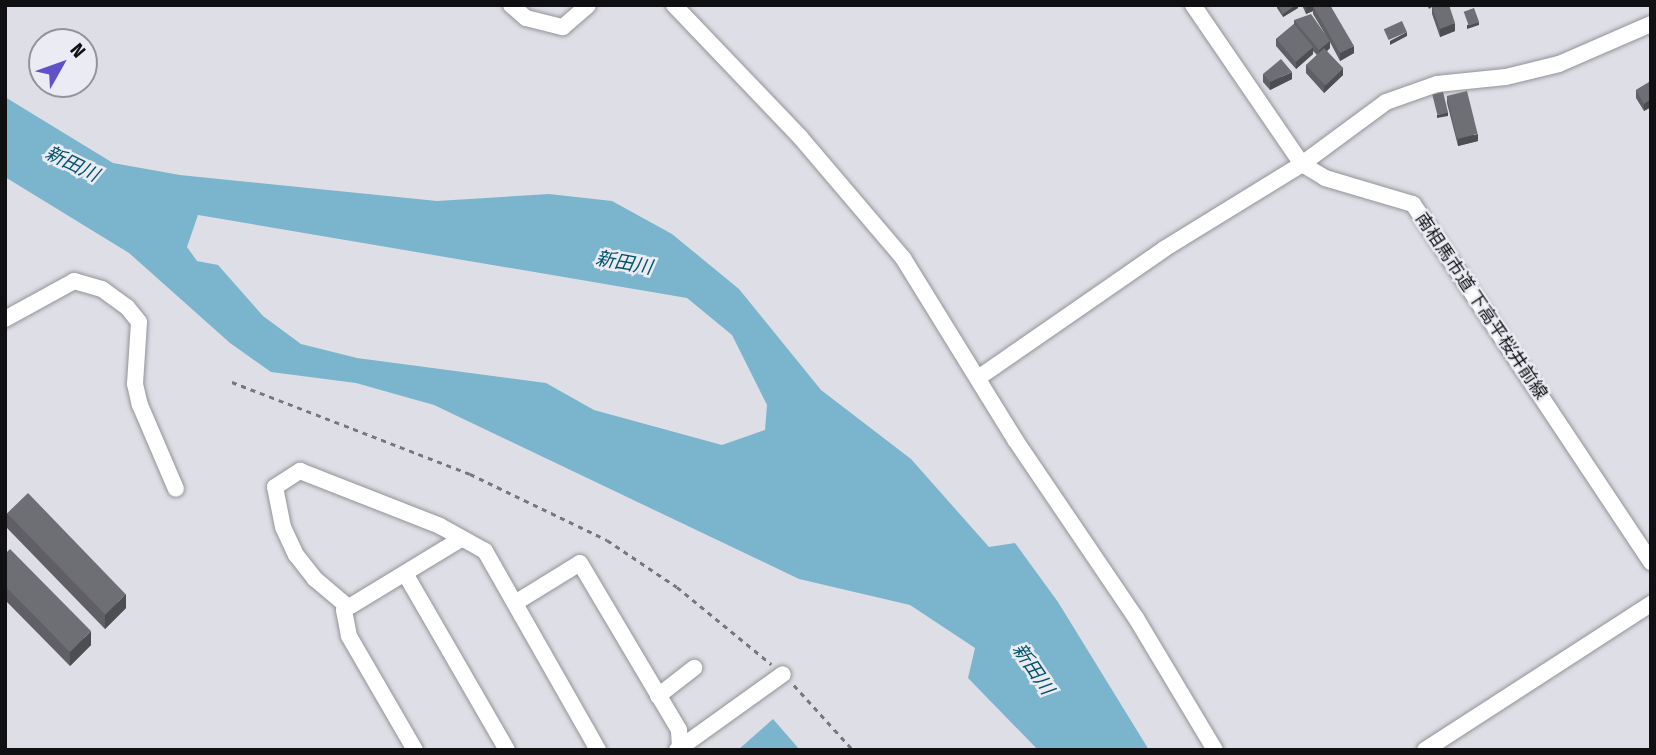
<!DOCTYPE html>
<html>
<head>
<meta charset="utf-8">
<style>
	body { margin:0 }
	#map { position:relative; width:1656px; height:755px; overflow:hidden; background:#dedfe6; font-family:"Fira Sans Condensed","Noto Sans JP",sans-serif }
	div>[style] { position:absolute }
	.water>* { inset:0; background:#7bb5cd }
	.path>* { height:2.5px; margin-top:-1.25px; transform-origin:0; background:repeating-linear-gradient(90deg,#76767b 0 5px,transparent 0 10px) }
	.roads { filter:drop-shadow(0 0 2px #929399) drop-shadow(0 0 2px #929399) }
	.street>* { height:16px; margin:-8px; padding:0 8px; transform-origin:8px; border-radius:8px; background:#fff }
	.wall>* { inset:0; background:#5f5f65 }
	.shaded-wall>* { inset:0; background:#4d4e52 }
	.building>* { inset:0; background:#6e6f75; transform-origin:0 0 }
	span { translate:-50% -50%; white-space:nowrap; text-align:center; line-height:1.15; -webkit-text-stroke:5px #ebecf3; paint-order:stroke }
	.street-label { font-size:18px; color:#101012 }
	.water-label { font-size:19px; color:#00536b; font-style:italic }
	.frame { position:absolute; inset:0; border:7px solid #101012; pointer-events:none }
	.north { position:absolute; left:28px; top:28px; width:70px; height:70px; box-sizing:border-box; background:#ebecf3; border:2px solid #939499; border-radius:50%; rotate:50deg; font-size:19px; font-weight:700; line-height:28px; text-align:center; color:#101012 }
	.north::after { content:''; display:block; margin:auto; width:24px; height:32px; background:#6051ca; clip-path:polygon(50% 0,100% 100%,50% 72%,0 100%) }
</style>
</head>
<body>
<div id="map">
	<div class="water">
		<i style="clip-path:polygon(evenodd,5px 97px,113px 163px,180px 175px,437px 201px,549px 194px,612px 201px,672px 234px,739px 289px,821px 390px,911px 459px,989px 547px,1015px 543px,1058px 602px,1149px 750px,1038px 750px,968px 678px,975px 648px,910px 605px,799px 579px,434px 405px,356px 383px,271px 372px,230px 343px,129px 253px,5px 177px,5px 97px,198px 215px,687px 298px,732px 335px,767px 405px,765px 430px,722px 445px,594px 410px,546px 383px,357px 358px,301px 344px,263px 316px,218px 265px,197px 261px,187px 247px,198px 215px)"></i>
		<i style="clip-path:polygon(773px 719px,800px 750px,738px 750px)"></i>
	</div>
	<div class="path">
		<i style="left:232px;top:382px;width:255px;rotate:21.1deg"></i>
		<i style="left:470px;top:474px;width:152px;rotate:25.7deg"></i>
		<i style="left:607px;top:540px;width:84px;rotate:33.9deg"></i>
		<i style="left:677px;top:587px;width:122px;rotate:39.3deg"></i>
		<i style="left:794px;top:685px;width:88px;rotate:47.8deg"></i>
	</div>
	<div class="roads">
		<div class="street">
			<i style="left:511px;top:5px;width:20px;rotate:41deg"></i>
			<i style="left:526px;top:18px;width:38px;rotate:14deg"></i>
			<i style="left:563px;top:27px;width:33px;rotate:-41deg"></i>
			<i style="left:674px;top:5px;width:182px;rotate:46.3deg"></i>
			<i style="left:800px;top:137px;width:159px;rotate:49.6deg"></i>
			<i style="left:903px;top:258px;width:215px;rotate:58.3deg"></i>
			<i style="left:1016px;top:441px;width:214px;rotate:55.9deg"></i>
			<i style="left:1136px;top:618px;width:154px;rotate:59.1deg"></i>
			<i style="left:1193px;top:5px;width:193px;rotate:55.6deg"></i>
			<i style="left:1302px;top:164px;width:27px;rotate:31deg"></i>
			<i style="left:1325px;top:178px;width:92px;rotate:16.5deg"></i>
			<i style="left:1413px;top:204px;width:430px;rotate:56.4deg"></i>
			<i style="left:5px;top:319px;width:79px;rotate:-28.8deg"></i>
			<i style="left:74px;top:281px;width:29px;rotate:16deg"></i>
			<i style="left:102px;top:289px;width:31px;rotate:36deg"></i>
			<i style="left:127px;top:307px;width:19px;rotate:51deg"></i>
			<i style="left:139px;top:322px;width:62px;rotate:93.7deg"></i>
			<i style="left:135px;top:384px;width:22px;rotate:77deg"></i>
			<i style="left:140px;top:405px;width:91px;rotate:66.8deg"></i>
			<i style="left:978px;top:378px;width:226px;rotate:-34.7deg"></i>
			<i style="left:1164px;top:249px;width:162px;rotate:-31.6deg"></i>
			<i style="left:1302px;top:164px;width:104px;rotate:-36.4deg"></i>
			<i style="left:1386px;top:102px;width:54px;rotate:-19.4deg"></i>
			<i style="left:1437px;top:84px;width:69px;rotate:-5.8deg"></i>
			<i style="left:1506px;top:77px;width:55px;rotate:-13.8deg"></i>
			<i style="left:1559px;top:64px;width:100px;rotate:-23.5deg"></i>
			<i style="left:406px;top:575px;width:202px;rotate:60deg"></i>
			<i style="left:515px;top:603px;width:76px;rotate:-31.6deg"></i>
			<i style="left:580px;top:563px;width:194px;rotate:59.3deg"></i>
			<i style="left:679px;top:730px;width:18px;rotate:87deg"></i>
			<i style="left:347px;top:606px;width:42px;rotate:-139.8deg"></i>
			<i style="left:315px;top:579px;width:31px;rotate:-128deg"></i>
			<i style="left:296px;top:555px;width:31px;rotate:-115deg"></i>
			<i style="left:283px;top:527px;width:41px;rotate:-101.3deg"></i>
			<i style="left:275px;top:487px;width:30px;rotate:-33deg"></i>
			<i style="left:300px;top:471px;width:150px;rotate:21.4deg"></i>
			<i style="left:440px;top:526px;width:51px;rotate:29.1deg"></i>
			<i style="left:485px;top:551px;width:229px;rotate:60.4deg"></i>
			<i style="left:658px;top:696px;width:46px;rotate:-37.9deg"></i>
			<i style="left:415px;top:750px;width:132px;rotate:-120.1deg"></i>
			<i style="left:349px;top:636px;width:26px;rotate:-101deg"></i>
			<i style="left:344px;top:610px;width:137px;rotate:-31.3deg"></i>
			<i style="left:677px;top:750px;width:130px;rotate:-35.6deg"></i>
			<i style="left:1425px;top:750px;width:269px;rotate:-32.9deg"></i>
		</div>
	</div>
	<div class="wall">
		<i style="clip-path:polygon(1277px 5px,1298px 5px,1298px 8px,1283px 17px,1277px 8px)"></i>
		<i style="clip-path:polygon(1302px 5px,1330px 5px,1354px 53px,1340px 61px,1330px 42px,1330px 48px,1327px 51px,1343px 75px,1324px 93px,1306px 73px,1306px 65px,1317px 55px,1313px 51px,1313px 54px,1296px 69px,1276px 46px,1276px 39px,1294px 24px,1294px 20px,1325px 34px,1313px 14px,1313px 11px,1306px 14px)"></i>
		<i style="clip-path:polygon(1427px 5px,1449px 5px,1455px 31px,1440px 37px,1432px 14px,1432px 7px,1429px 9px)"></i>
		<i style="clip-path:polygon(1263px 74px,1292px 79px,1270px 90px,1263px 82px)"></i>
		<i style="clip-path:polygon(1651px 81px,1651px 107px,1644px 111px,1636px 98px,1636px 90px)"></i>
		<i style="clip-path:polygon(1447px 96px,1478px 141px,1458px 146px,1447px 103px)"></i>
		<i style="clip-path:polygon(7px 513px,126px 608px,105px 629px,7px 528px)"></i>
		<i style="clip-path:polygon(5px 554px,91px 645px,70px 666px,5px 600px)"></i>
	</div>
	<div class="shaded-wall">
		<i style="clip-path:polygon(1296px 5px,1298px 5px,1298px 8px,1283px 17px,1283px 14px)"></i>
		<i style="clip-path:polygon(1309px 5px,1325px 5px,1313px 6px,1313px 11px,1306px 14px,1306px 7px)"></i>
		<i style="clip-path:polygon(1479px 22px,1479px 25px,1467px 29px,1467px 25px)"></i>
		<i style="clip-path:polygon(1455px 23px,1455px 31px,1440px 37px,1440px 29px)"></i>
		<i style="clip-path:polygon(1407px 32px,1407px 36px,1390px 45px,1390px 41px)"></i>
		<i style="clip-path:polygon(1330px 41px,1330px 48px,1319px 58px,1319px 50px)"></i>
		<i style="clip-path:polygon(1354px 46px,1354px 53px,1340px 61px,1340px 53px)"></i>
		<i style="clip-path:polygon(1313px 47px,1313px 54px,1296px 69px,1296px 62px)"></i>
		<i style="clip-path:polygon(1343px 68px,1343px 75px,1324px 93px,1324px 86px)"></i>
		<i style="clip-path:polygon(1292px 72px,1292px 79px,1270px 90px,1270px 82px)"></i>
		<i style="clip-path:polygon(1651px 99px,1651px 107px,1644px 111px,1644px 104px)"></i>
		<i style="clip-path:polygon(1448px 112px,1448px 116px,1437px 118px,1437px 115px)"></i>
		<i style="clip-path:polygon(1478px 134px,1478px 141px,1458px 146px,1458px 139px)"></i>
		<i style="clip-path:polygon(126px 594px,126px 608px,105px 629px,105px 615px)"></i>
		<i style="clip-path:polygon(91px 631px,91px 645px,70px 666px,70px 652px)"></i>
	</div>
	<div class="building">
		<i style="clip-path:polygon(1278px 5px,1296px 5px,1283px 14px)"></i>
		<i style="clip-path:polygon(1315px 5px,1330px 5px,1354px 46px,1340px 53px,1313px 6px)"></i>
		<i style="clip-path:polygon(1435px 5px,1449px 5px,1455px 23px,1440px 29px,1432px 6px)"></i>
		<i style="left:1474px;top:8px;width:15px;height:11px;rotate:70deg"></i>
		<i style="clip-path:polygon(1311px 14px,1330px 41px,1319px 50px,1294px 20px)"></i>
		<i style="left:1402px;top:21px;width:12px;height:20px;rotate:66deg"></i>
		<i style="left:1294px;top:24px;width:30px;height:23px;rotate:50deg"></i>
		<i style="left:1324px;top:48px;width:28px;height:25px;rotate:46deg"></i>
		<i style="clip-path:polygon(1281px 59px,1292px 72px,1270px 82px,1263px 74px)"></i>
		<i style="clip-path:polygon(1651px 81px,1651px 99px,1644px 104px,1636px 90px)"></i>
		<i style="left:1467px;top:91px;width:44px;height:21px;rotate:76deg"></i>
		<i style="left:1443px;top:92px;width:21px;height:11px;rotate:76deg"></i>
		<i style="left:28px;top:493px;width:141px;height:29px;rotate:46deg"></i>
		<i style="clip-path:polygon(10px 549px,91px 631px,70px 652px,5px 586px,5px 554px)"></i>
	</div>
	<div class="street-label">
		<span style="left:1481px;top:306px;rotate:56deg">南相馬市道 下高平桜井前線</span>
	</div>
	<div class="water-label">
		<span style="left:72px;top:164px;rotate:26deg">新田川</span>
		<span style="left:624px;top:263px;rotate:10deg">新田川</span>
		<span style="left:1033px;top:669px;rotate:56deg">新田川</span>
	</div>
	<div class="frame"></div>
	<div class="north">N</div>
</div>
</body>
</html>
